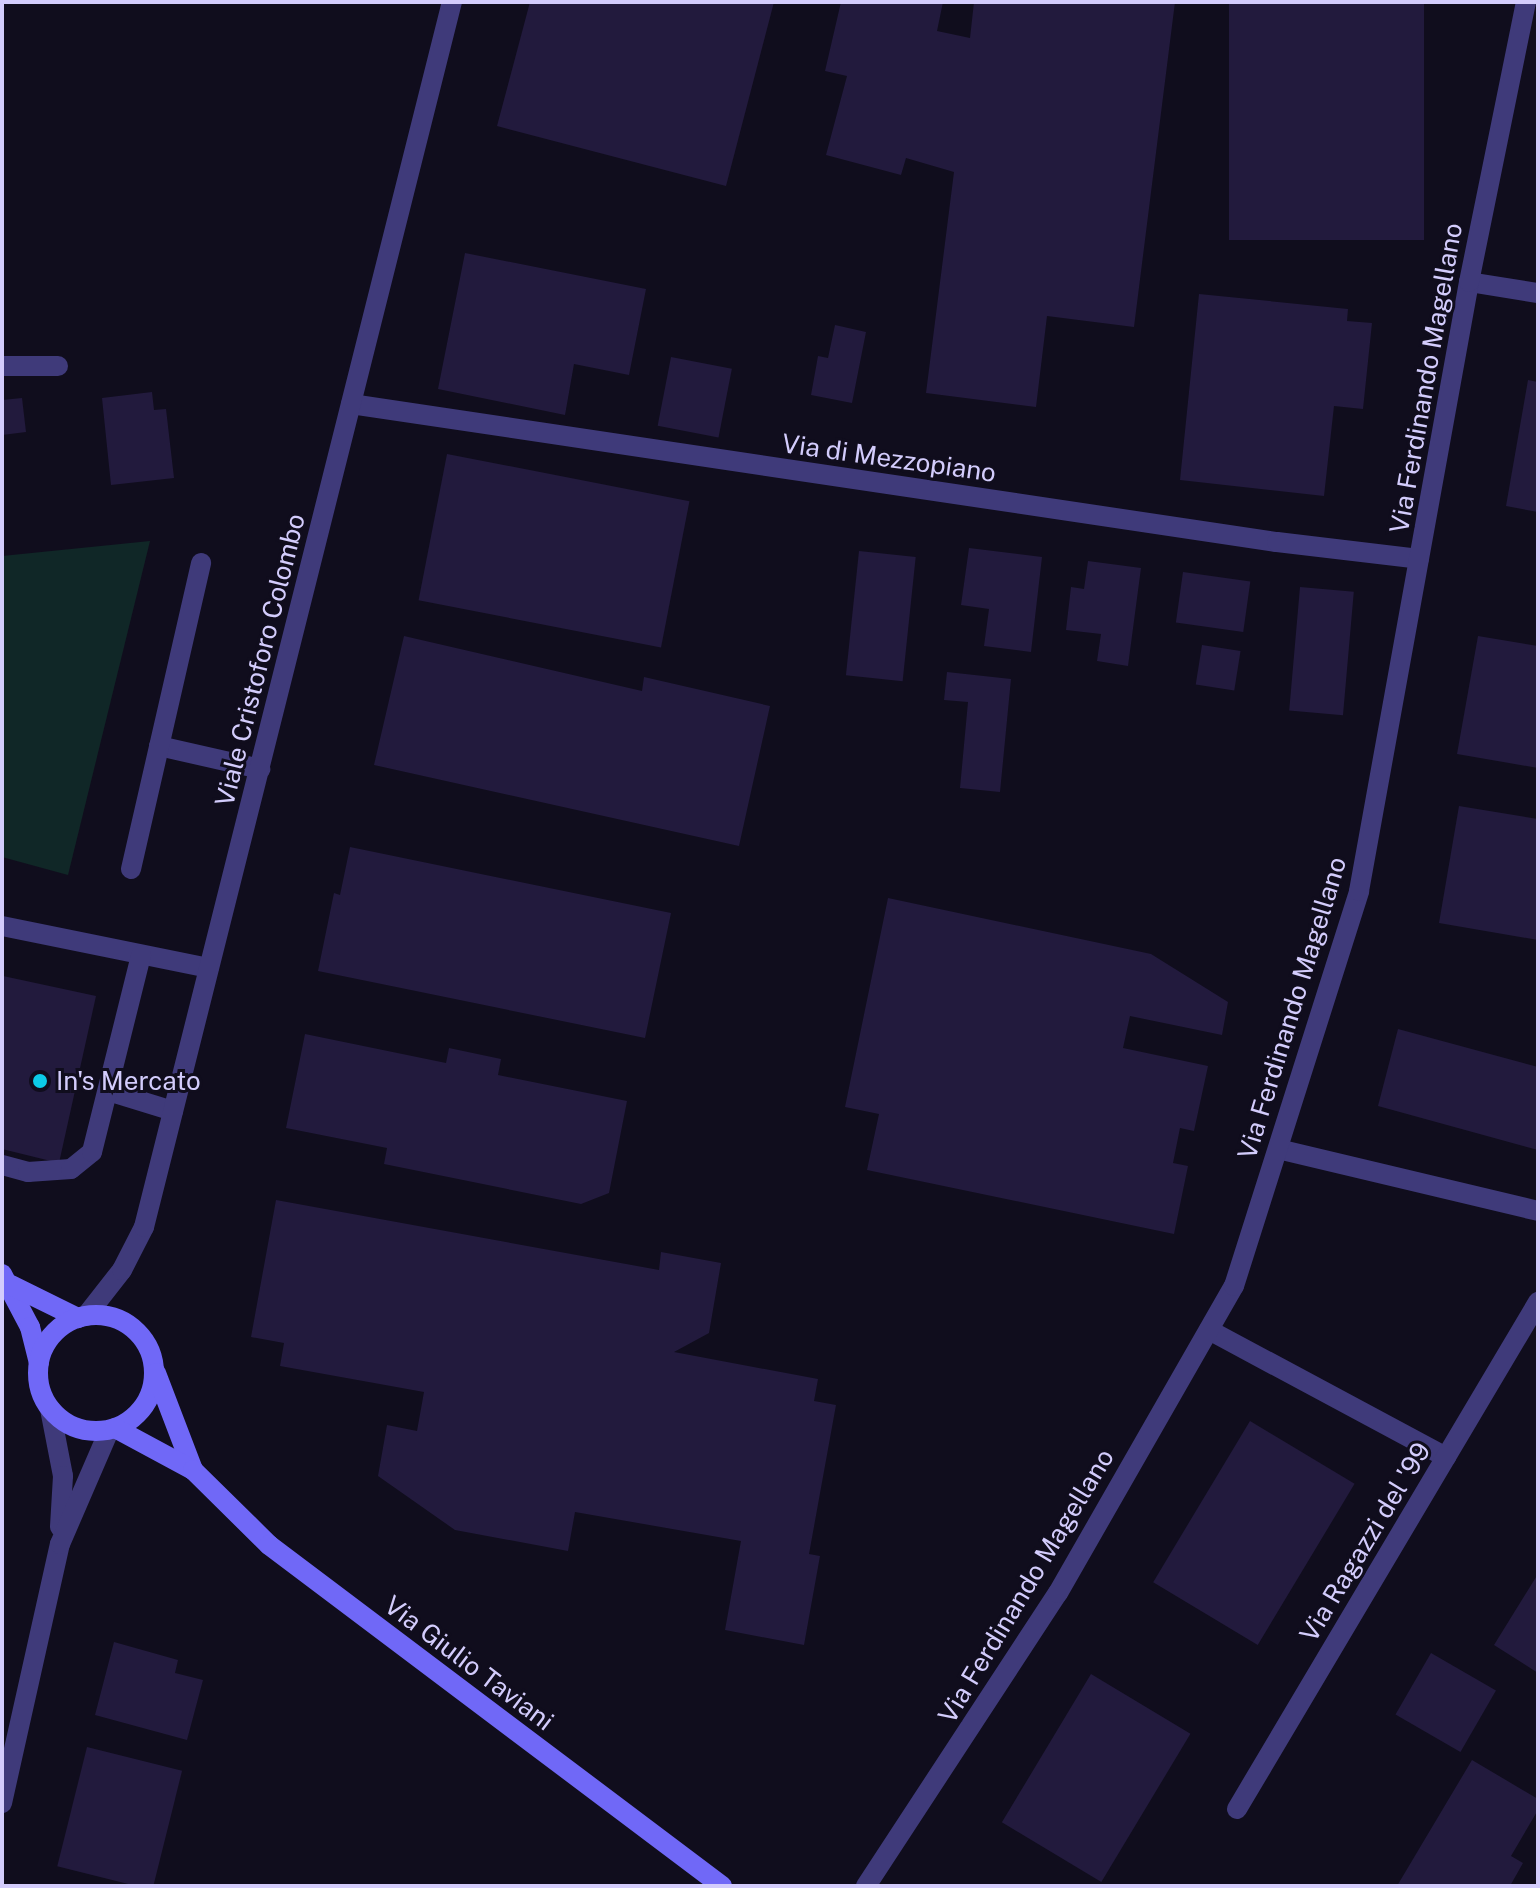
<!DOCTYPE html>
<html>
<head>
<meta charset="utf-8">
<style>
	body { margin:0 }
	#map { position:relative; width:1540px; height:1888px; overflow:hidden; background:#100d1d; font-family:"Public Sans",sans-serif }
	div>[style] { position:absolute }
	.green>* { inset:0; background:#102727 }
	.building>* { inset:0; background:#221a3d; transform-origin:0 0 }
	.service>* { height:20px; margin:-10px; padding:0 10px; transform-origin:10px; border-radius:10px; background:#3f3a7a }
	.minor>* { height:20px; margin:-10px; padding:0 10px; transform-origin:10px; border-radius:10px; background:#3f3a7a }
	.secondary>* { height:20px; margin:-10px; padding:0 10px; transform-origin:10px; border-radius:10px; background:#7068f7 }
	.secondary>.ring { margin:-10px; padding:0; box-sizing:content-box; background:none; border:20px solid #7068f7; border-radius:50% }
	.dots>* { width:22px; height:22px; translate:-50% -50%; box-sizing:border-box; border:4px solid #100d1d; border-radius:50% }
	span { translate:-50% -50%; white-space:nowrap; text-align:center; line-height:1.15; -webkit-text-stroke:6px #100d1d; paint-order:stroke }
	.street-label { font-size:26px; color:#d3ccfc }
	.poi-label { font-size:26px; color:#d3ccfc }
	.left { translate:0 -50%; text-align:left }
	.frame { position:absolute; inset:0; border:4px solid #d3ccfc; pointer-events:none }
</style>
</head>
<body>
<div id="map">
	<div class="green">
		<i style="clip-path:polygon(150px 541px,68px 875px,2px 857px,2px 556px)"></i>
	</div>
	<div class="building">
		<i style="clip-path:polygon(530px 2px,774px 2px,726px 186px,497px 126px)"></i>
		<i style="clip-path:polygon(841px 2px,943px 2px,937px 31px,970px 38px,974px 2px,1175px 2px,1134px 327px,1047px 316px,1036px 407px,926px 393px,954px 172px,906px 158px,901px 175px,826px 155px,847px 76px,825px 71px)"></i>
		<i style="left:1229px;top:2px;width:195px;height:238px"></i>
		<i style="clip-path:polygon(465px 253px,646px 289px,629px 375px,574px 364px,565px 415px,438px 389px)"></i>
		<i style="clip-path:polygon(1199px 294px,1348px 309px,1347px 321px,1372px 323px,1363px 409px,1334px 406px,1324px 496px,1180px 480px)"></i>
		<i style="clip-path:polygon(835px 325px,866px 332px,852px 403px,811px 395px,818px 356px,828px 358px)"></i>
		<i style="left:671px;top:357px;width:62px;height:70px;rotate:11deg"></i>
		<i style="clip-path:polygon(1528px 380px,1538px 382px,1538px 512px,1506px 506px)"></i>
		<i style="clip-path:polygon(152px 392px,154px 410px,166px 409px,174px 478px,111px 485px,102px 398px)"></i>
		<i style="clip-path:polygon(22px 398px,26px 432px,2px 435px,2px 400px)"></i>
		<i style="left:447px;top:454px;width:247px;height:149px;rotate:11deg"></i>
		<i style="clip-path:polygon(969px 548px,1042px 557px,1031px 652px,984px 646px,989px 609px,961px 605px)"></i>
		<i style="left:859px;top:551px;width:57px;height:125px;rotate:6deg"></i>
		<i style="clip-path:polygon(1088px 561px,1141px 568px,1128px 666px,1097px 661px,1101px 634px,1066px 630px,1071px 587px,1084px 589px)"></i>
		<i style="left:1183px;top:572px;width:68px;height:51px;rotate:8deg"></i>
		<i style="left:1300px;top:587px;width:54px;height:124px;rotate:5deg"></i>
		<i style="clip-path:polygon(404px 636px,642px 691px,644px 677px,770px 706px,739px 846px,374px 765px)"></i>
		<i style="clip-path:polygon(1478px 636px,1538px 646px,1538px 768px,1457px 754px)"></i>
		<i style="left:1202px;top:645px;width:39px;height:40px;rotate:9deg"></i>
		<i style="clip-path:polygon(947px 672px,1011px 679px,1000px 792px,960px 788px,968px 702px,944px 700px)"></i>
		<i style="clip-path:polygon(1459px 806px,1538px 819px,1538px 940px,1439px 923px)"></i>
		<i style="clip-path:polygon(350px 847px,671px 913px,645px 1038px,318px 971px,334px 893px,340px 895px)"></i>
		<i style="clip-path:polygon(888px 898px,1151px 954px,1228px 1002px,1222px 1035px,1130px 1016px,1123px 1048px,1208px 1066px,1194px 1131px,1180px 1128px,1173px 1163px,1188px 1166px,1174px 1234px,867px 1170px,879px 1114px,845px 1107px)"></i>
		<i style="clip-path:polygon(3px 976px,96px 996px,59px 1163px,2px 1149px)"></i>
		<i style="clip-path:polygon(1398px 1029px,1538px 1067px,1538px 1150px,1378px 1106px)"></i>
		<i style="clip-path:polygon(305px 1034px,446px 1063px,449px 1048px,501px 1059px,498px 1075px,627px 1101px,609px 1193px,581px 1204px,384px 1164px,387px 1148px,286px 1128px)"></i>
		<i style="clip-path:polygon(276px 1200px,659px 1270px,661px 1252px,721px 1263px,709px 1333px,674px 1352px,818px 1379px,814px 1401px,836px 1405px,809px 1554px,820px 1556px,804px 1645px,725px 1630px,741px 1541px,575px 1512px,568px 1551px,455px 1530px,378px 1476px,387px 1425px,417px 1431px,424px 1392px,280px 1366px,284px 1343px,251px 1337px)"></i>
		<i style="left:1250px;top:1421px;width:122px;height:188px;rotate:31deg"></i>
		<i style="clip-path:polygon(1538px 1574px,1538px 1673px,1494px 1645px)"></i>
		<i style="clip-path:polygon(114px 1642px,178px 1660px,175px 1673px,203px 1680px,187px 1740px,95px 1715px)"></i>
		<i style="left:1431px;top:1653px;width:75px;height:71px;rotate:30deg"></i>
		<i style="left:1091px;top:1674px;width:116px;height:173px;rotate:31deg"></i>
		<i style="left:87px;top:1747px;width:98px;height:123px;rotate:14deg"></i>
		<i style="clip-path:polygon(1472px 1760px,1538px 1799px,1538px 1810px,1511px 1856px,1523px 1863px,1510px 1886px,1397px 1886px)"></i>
	</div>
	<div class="service">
		<i style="left:1469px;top:282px;width:70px;rotate:9.1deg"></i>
		<i style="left:2px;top:366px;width:56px"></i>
		<i style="left:159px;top:746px;width:104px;rotate:12.8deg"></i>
		<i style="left:131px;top:869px;width:314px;rotate:-77.1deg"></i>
		<i style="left:2px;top:926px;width:211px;rotate:11.5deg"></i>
		<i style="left:108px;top:1091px;width:68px;rotate:17.1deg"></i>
		<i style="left:1278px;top:1149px;width:267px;rotate:13.4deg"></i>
		<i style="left:2px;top:1165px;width:27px;rotate:15deg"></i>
		<i style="left:28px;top:1172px;width:43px;rotate:-4deg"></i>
		<i style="left:71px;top:1169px;width:27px;rotate:-39deg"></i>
		<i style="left:92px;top:1152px;width:203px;rotate:-76deg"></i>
		<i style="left:1209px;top:1330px;width:269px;rotate:28.2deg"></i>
		<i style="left:1237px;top:1809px;width:590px;rotate:-59.3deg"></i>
	</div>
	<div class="minor">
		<i style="left:351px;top:404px;width:936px;rotate:8.48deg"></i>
		<i style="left:1277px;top:542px;width:143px;rotate:6.8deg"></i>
		<i style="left:86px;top:1316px;width:58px;rotate:-52deg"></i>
		<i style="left:122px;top:1270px;width:48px;rotate:-62.9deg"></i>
		<i style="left:144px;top:1227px;width:1263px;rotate:-75.89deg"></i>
		<i style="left:50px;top:1409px;width:68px;rotate:79deg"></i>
		<i style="left:63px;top:1476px;width:51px;rotate:93.4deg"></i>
		<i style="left:2px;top:1803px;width:265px;rotate:-77.4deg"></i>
		<i style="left:60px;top:1544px;width:123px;rotate:-66.6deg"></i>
		<i style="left:866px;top:1886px;width:350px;rotate:-56.8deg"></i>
		<i style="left:1058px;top:1593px;width:354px;rotate:-60.2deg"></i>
		<i style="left:1234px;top:1286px;width:414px;rotate:-72.4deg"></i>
		<i style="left:1359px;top:891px;width:619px;rotate:-79.76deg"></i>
		<i style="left:1469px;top:282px;width:286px;rotate:-78.5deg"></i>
	</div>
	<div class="secondary">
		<i style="left:2px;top:1274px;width:60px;rotate:62.2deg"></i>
		<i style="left:30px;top:1327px;width:37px;rotate:76deg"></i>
		<i style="left:11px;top:1285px;width:75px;rotate:26.2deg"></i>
		<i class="ring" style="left:38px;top:1315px;width:96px;height:96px"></i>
		<i style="left:156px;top:1373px;width:104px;rotate:69.1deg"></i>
		<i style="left:115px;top:1428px;width:89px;rotate:28.3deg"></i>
		<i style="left:193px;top:1470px;width:107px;rotate:44.6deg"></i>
		<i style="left:269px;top:1545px;width:567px;rotate:36.97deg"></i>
	</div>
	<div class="dots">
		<i style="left:40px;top:1081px;background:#0ccbe8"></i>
	</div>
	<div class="street-label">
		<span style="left:1426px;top:378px;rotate:-80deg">Via Ferdinando Magellano</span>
		<span style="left:889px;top:458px;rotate:8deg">Via di Mezzopiano</span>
		<span style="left:260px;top:660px;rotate:-76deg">Viale Cristoforo Colombo</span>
		<span style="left:1292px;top:1008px;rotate:-73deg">Via Ferdinando Magellano</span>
		<span style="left:1365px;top:1542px;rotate:-59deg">Via Ragazzi del '99</span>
		<span style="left:1026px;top:1586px;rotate:-59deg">Via Ferdinando Magellano</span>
		<span style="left:469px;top:1663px;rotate:37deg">Via Giulio Taviani</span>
	</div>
	<div class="poi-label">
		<span class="left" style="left:56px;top:1081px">In's Mercato</span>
	</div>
	<div class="frame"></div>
</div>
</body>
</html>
